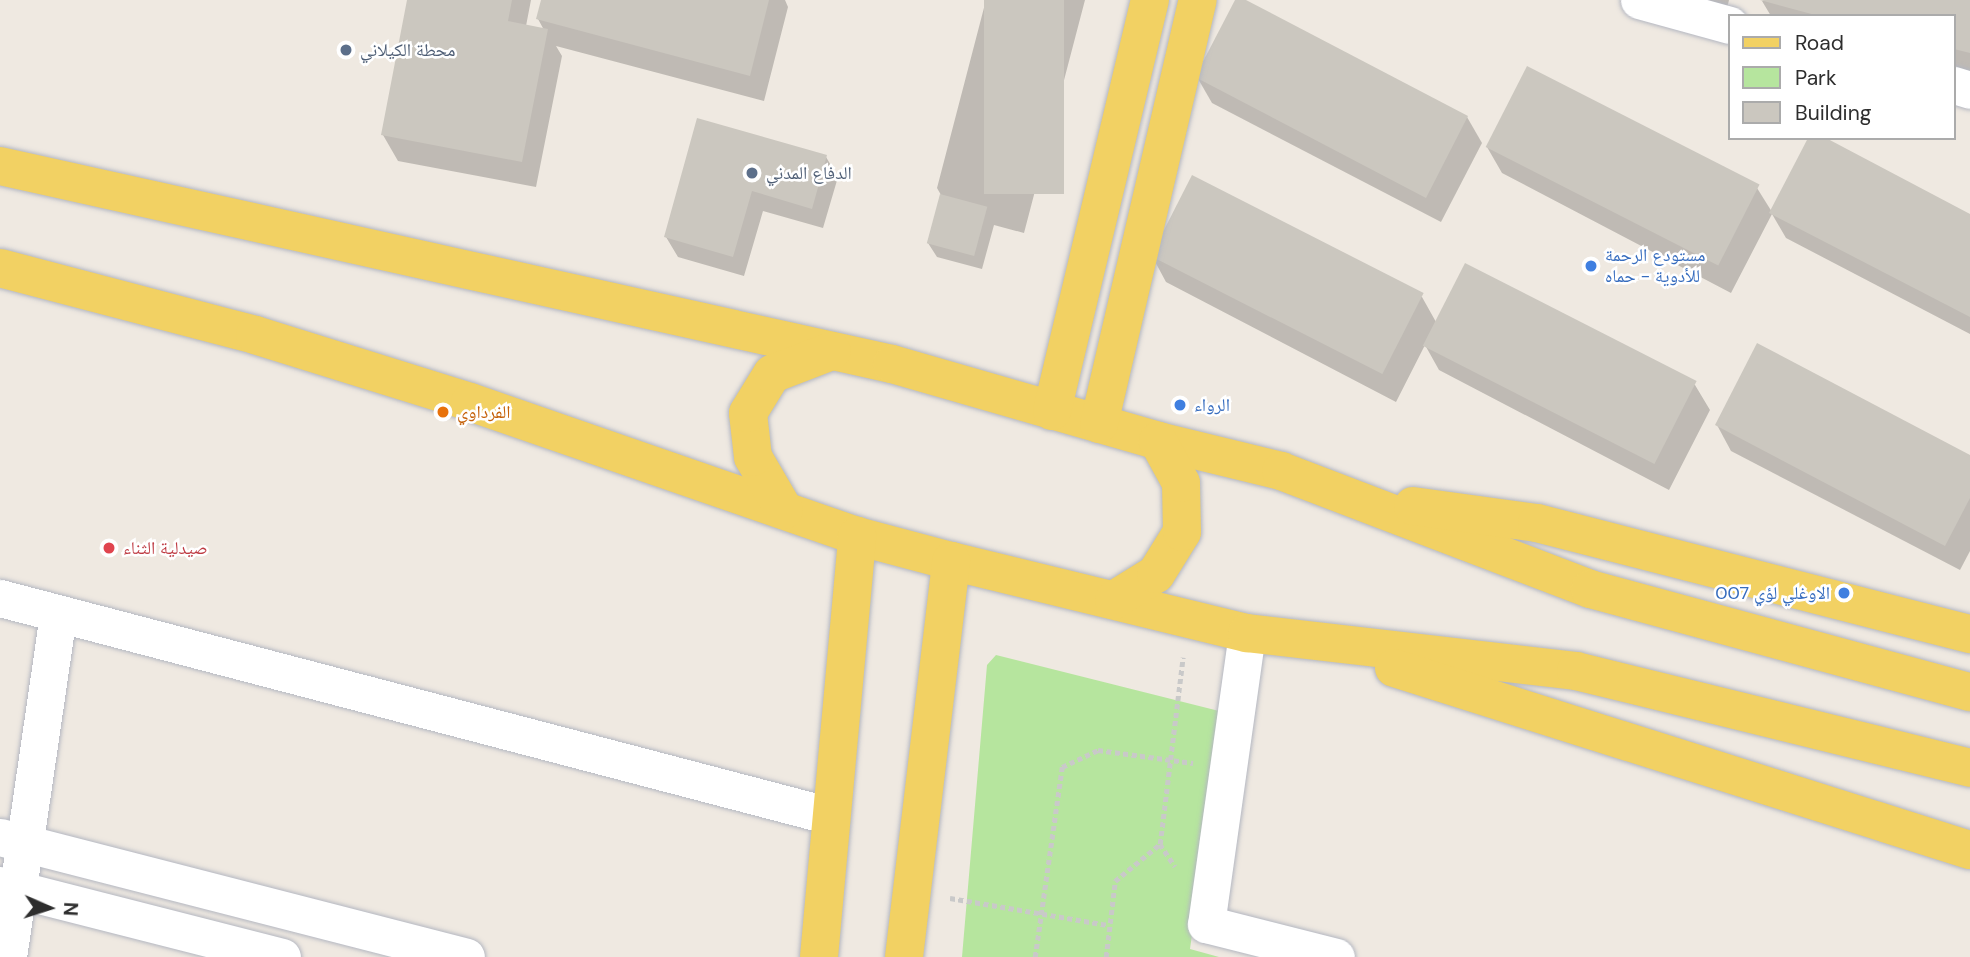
<!DOCTYPE html>
<html>
<head>
<meta charset="utf-8">
<style>
	body { margin:0 }
	#map { position:relative; width:1970px; height:957px; overflow:hidden; background:#efe9e1; font-family:"DM Sans","Noto Naskh Arabic",sans-serif }
	div>[style] { position:absolute }
	.green>* { inset:0; background:#b6e59e }
	.shadow>* { inset:0; background:#0003 }
	.building>* { inset:0; background:#cbc7bf; transform-origin:0 0 }
	.path>* { height:4.5px; margin-top:-2.25px; transform-origin:0; background:repeating-linear-gradient(90deg,#c9c9c9 0 5px,transparent 0 8.5px) }
	.roads { filter:drop-shadow(0 0 2px #b4b7c1) drop-shadow(0 0 2px #b4b7c1) }
	.minor>* { height:37px; margin:-18.5px; padding:0 18.5px; transform-origin:18.5px; border-radius:18.5px; background:#fff }
	.major>* { height:38px; margin:-19px; padding:0 19px; transform-origin:19px; border-radius:19px; background:#f2d163 }
	.dots>* { width:19px; height:19px; translate:-50% -50%; box-sizing:border-box; border:4px solid #fff; border-radius:50% }
	span { translate:-50% -50%; white-space:nowrap; text-align:center; line-height:1.15; -webkit-text-stroke:5px #fff; paint-order:stroke }
	.service-label { font-size:18px; color:#4e5e75 }
	.left { translate:0 -50%; text-align:left }
	.shop-label { font-size:18px; color:#366cbe }
	.right { translate:-100% -50%; text-align:right }
	.food-label { font-size:18px; color:#c56008 }
	.health-label { font-size:18px; color:#be3a42 }
	.legend { position:absolute; left:1728px; top:14px; width:228px; height:126px; box-sizing:border-box; background:#fff; border:2px solid #ababab; margin:0; padding:9px 12px; list-style:none; font-size:21px; color:#2e2e2e }
	.legend li { display:flex; align-items:center; gap:14px; height:35px }
	.legend b { width:35px; border:2px solid #ababab }
	.north { position:absolute; left:14px; top:873px; width:70px; height:70px; -webkit-text-stroke:5px #fff; paint-order:stroke; rotate:93deg; font-size:19px; font-weight:700; line-height:28px; text-align:center; color:#2e2e2e }
	.north::after { content:''; display:block; margin:auto; width:24px; height:32px; background:#2e2e2e; clip-path:polygon(50% 0,100% 100%,50% 72%,0 100%) }
</style>
</head>
<body>
<div id="map">
	<div class="green">
		<i style="clip-path:polygon(996px 655px,1223px 712px,1190px 949px,1219px 957px,962px 957px,987px 665px)"></i>
	</div>
	<div class="shadow">
		<i style="clip-path:polygon(409px 0,531px 0,526px 26px,544px 30px,538px 19px,543px 0,785px 0,788px 7px,764px 101px,556px 46px,562px 56px,536px 187px,398px 161px,383px 135px)"></i>
		<i style="clip-path:polygon(986px 0,1085px 0,1024px 233px,994px 225px,982px 269px,937px 257px,928px 243px,941px 195px,937px 188px)"></i>
		<i style="clip-path:polygon(1237px 0,1467px 117px,1482px 143px,1441px 222px,1212px 103px,1197px 77px)"></i>
		<i style="clip-path:polygon(1661px 0,1729px 0,1725px 16px)"></i>
		<i style="clip-path:polygon(1970px 0,1970px 75px,1954px 71px,1954px 16px,1771px 16px,1762px 1px)"></i>
		<i style="clip-path:polygon(699px 120px,826px 157px,838px 177px,823px 228px,763px 211px,744px 276px,678px 257px,666px 237px)"></i>
		<i style="clip-path:polygon(1487px 147px,1757px 188px,1772px 212px,1970px 216px,1970px 334px,1786px 238px,1772px 214px,1731px 293px,1502px 173px)"></i>
		<i style="clip-path:polygon(1152px 256px,1422px 297px,1436px 322px,1695px 385px,1710px 410px,1669px 490px,1439px 370px,1425px 345px,1396px 402px,1166px 282px)"></i>
		<i style="clip-path:polygon(1717px 425px,1970px 457px,1970px 551px,1960px 570px,1731px 451px)"></i>
	</div>
	<div class="building">
		<i style="clip-path:polygon(407px 0,512px 0,508px 21px,548px 29px,522px 162px,381px 135px)"></i>
		<i style="clip-path:polygon(541px 0,769px 0,750px 76px,536px 19px)"></i>
		<i style="left:984px;top:0;width:80px;height:194px"></i>
		<i style="clip-path:polygon(1235px 0,1246px 0,1468px 116px,1426px 198px,1195px 77px)"></i>
		<i style="clip-path:polygon(1760px 0,1970px 0,1970px 53px,1954px 49px,1954px 16px,1819px 16px)"></i>
		<i style="left:1527px;top:66px;width:261px;height:91px;rotate:27deg"></i>
		<i style="clip-path:polygon(697px 118px,827px 155px,812px 209px,752px 191px,733px 257px,664px 237px)"></i>
		<i style="clip-path:polygon(1808px 138px,1826px 138px,1970px 214px,1970px 317px,1769px 213px)"></i>
		<i style="left:1192px;top:175px;width:260px;height:91px;rotate:27deg"></i>
		<i style="left:940px;top:194px;width:49px;height:51px;rotate:15deg"></i>
		<i style="left:1465px;top:263px;width:260px;height:93px;rotate:27deg"></i>
		<i style="clip-path:polygon(1757px 343px,1970px 455px,1970px 498px,1945px 546px,1715px 425px)"></i>
	</div>
	<div class="path">
		<i style="left:1160px;top:844px;width:188px;rotate:-83deg"></i>
		<i style="left:950px;top:898px;width:160px;rotate:9.7deg"></i>
		<i style="left:1035px;top:957px;width:192px;rotate:-81.9deg"></i>
		<i style="left:1062px;top:767px;width:40px;rotate:-25deg"></i>
		<i style="left:1098px;top:750px;width:96px;rotate:7.8deg"></i>
		<i style="left:1106px;top:957px;width:77px;rotate:-83.2deg"></i>
		<i style="left:1115px;top:881px;width:58px;rotate:-39.4deg"></i>
		<i style="left:1160px;top:844px;width:27px;rotate:56deg"></i>
	</div>
	<div class="roads">
		<div class="minor">
			<i style="left:1639px;top:0;width:94px;rotate:15.4deg"></i>
			<i style="left:1954px;top:85px;width:17px;rotate:17deg"></i>
			<i style="left:0;top:598px;width:859px;rotate:14.7deg"></i>
			<i style="left:1247px;top:633px;width:294px;rotate:98deg"></i>
			<i style="left:1206px;top:924px;width:134px;rotate:14.2deg"></i>
			<i style="left:0;top:837px;width:481px;rotate:14.4deg"></i>
			<i style="left:0;top:885px;width:291px;rotate:14.3deg"></i>
			<i style="left:8px;top:957px;width:346px;rotate:-81.7deg"></i>
		</div>
		<div class="major">
			<i style="left:0;top:166px;width:914px;rotate:12.52deg"></i>
			<i style="left:892px;top:364px;width:277px;rotate:16.1deg"></i>
			<i style="left:1158px;top:441px;width:127px;rotate:13.7deg"></i>
			<i style="left:1281px;top:471px;width:331px;rotate:20.9deg"></i>
			<i style="left:1590px;top:589px;width:394px;rotate:15.2deg"></i>
			<i style="left:0;top:268px;width:264px;rotate:14.7deg"></i>
			<i style="left:255px;top:335px;width:225px;rotate:17.3deg"></i>
			<i style="left:470px;top:402px;width:410px;rotate:19.1deg"></i>
			<i style="left:857px;top:536px;width:97px;rotate:14.9deg"></i>
			<i style="left:951px;top:561px;width:305px;rotate:13.7deg"></i>
			<i style="left:1247px;top:633px;width:331px;rotate:6.6deg"></i>
			<i style="left:1576px;top:671px;width:406px;rotate:13.8deg"></i>
			<i style="left:1052px;top:411px;width:423px;rotate:-76.6deg"></i>
			<i style="left:1099px;top:424px;width:435px;rotate:-76.9deg"></i>
			<i style="left:1413px;top:506px;width:125px;rotate:7.8deg"></i>
			<i style="left:1537px;top:523px;width:447px;rotate:14.4deg"></i>
			<i style="left:784px;top:510px;width:61px;rotate:-120.3deg"></i>
			<i style="left:753px;top:457px;width:44px;rotate:-96.5deg"></i>
			<i style="left:748px;top:413px;width:46px;rotate:-58.4deg"></i>
			<i style="left:772px;top:374px;width:64px;rotate:-21deg"></i>
			<i style="left:1114px;top:600px;width:49px;rotate:-31.8deg"></i>
			<i style="left:1156px;top:574px;width:49px;rotate:-58.2deg"></i>
			<i style="left:1182px;top:532px;width:49px;rotate:-91.2deg"></i>
			<i style="left:1181px;top:483px;width:48px;rotate:-118.7deg"></i>
			<i style="left:1394px;top:668px;width:604px;rotate:17.54deg"></i>
			<i style="left:819px;top:957px;width:423px;rotate:-84.8deg"></i>
			<i style="left:904px;top:957px;width:399px;rotate:-83.2deg"></i>
		</div>
	</div>
	<div class="dots">
		<i style="left:346px;top:50px;background:#5c6f8a"></i>
		<i style="left:752px;top:173px;background:#5c6f8a"></i>
		<i style="left:1591px;top:266px;background:#3f7fe0"></i>
		<i style="left:1180px;top:405px;background:#3f7fe0"></i>
		<i style="left:443px;top:412px;background:#e8710a"></i>
		<i style="left:109px;top:548px;background:#e0444e"></i>
		<i style="left:1844px;top:593px;background:#3f7fe0"></i>
	</div>
	<div class="service-label">
		<span class="left" style="left:360px;top:50px">محطة الكيلاني</span>
		<span class="left" style="left:766px;top:173px">الدفاع المدني</span>
	</div>
	<div class="shop-label">
		<span class="left" style="left:1605px;top:266px">مستودع الرحمة<br>للأدوية - حماه</span>
		<span class="left" style="left:1194px;top:405px">الرواء</span>
		<span class="right" style="left:1830px;top:593px">الاوغلي لؤي 007</span>
	</div>
	<div class="food-label">
		<span class="left" style="left:457px;top:412px">الفرداوي</span>
	</div>
	<div class="health-label">
		<span class="left" style="left:123px;top:548px">صيدلية الثناء</span>
	</div>
	<ul class="legend">
	<li><b style="height:9px;background:#f2d163"></b>Road</li>
	<li><b style="height:19px;background:#b6e59e"></b>Park</li>
	<li><b style="height:19px;background:#cbc7bf"></b>Building</li>
	</ul>
	<div class="north">N</div>
</div>
</body>
</html>
